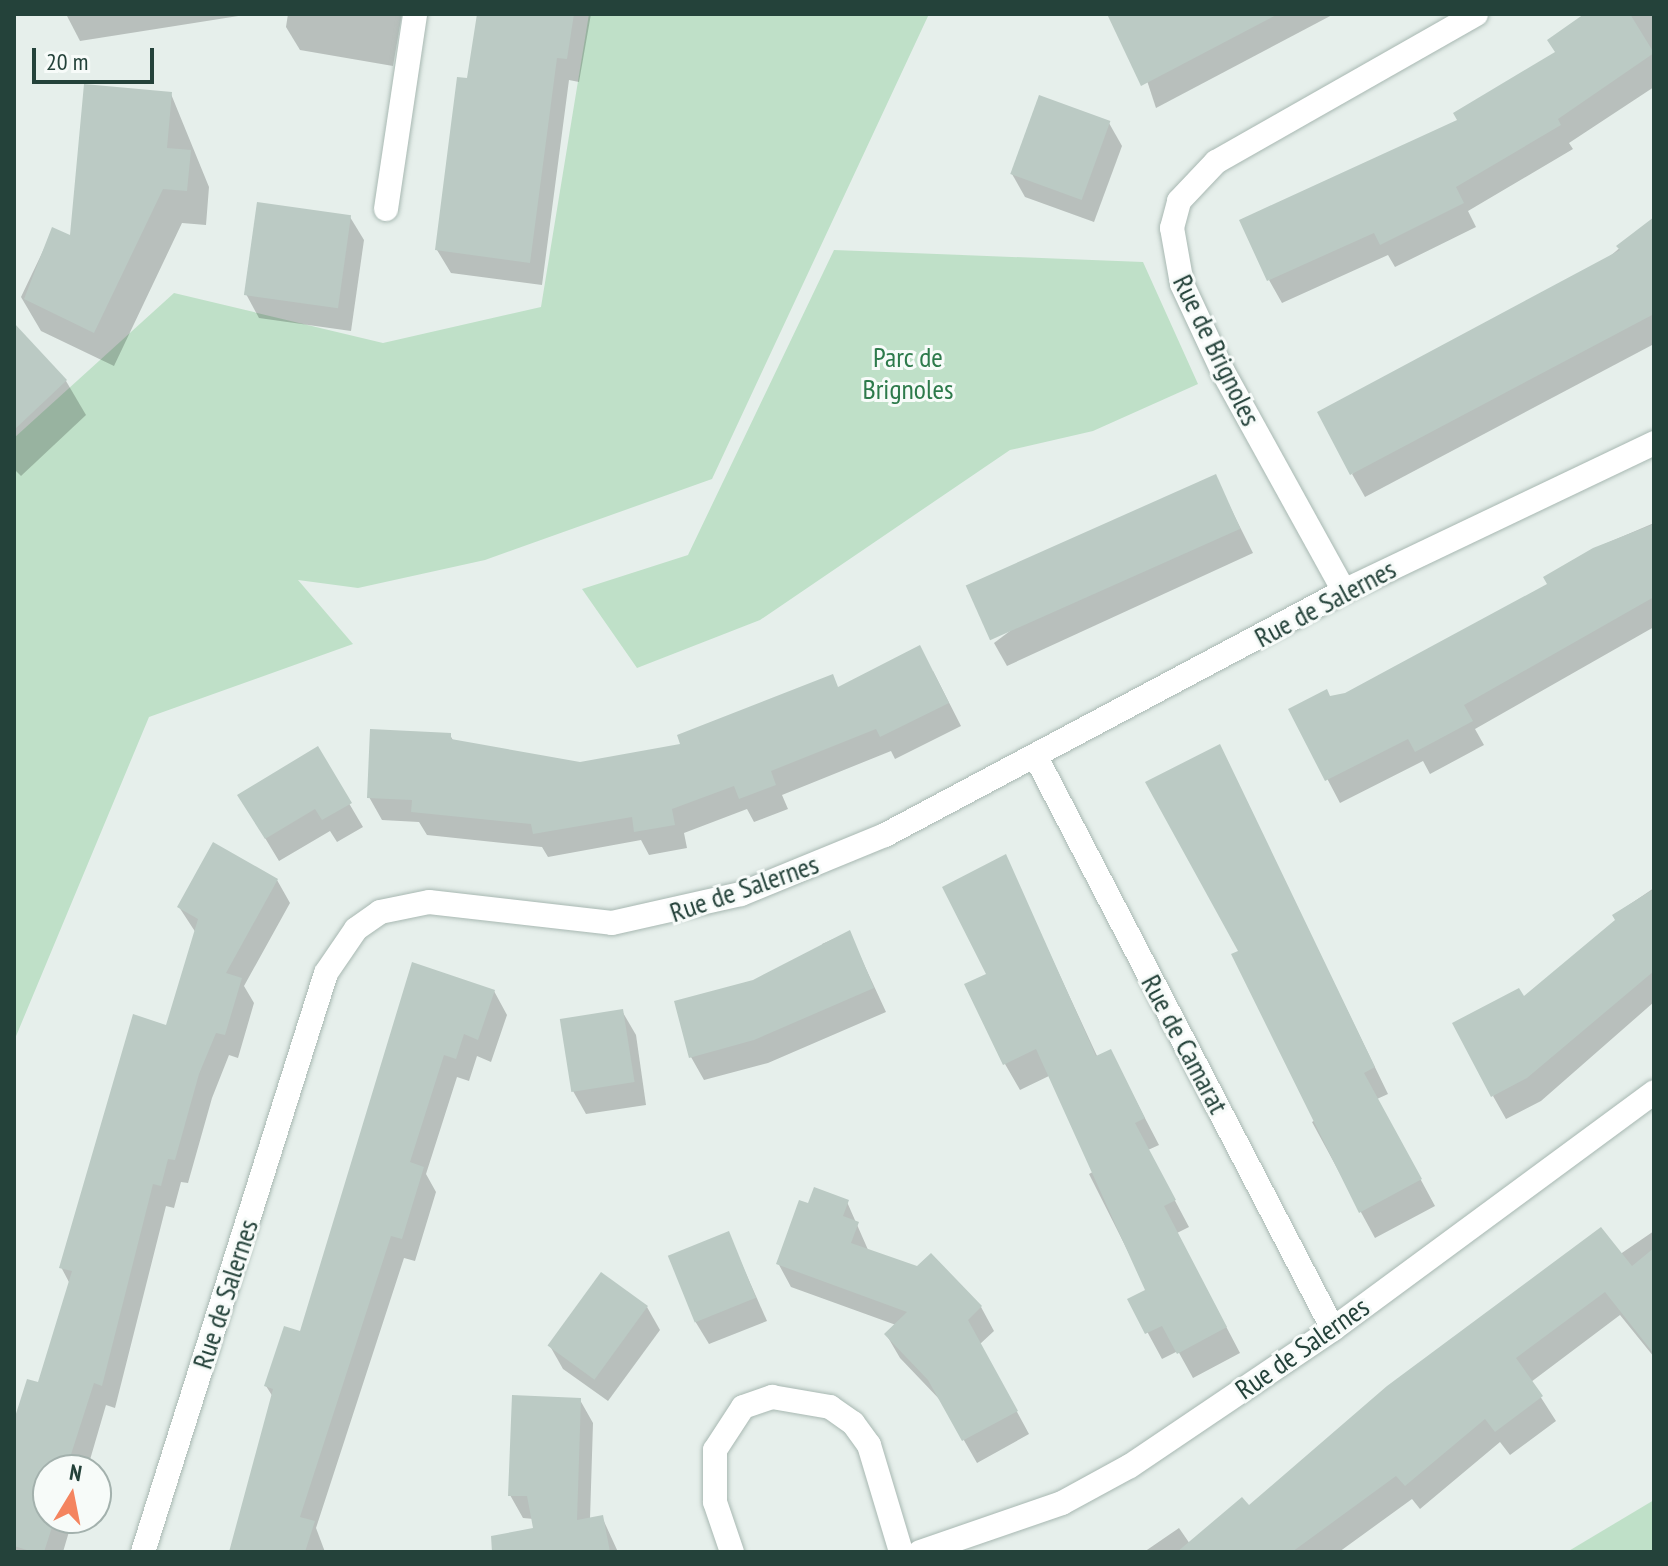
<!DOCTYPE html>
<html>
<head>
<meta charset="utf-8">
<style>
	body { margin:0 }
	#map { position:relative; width:1668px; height:1566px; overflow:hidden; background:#e6efeb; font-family:"PT Sans Narrow",sans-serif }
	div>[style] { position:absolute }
	.green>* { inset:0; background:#bfe0c8 }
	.shadow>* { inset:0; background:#0003 }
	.building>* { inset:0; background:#bbcac4; transform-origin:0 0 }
	.roads { filter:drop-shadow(0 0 2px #a8b8b2) drop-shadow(0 0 2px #a8b8b2) }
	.minor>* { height:24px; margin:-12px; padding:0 12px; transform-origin:12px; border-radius:12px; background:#fff }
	span { translate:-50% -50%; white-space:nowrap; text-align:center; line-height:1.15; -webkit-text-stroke:6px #f7fbf9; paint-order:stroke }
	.street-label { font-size:28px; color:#24423a }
	.park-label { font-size:28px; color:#2d7a4b }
	.frame { position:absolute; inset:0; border:16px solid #24423a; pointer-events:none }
	.north { position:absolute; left:32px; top:1454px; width:80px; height:80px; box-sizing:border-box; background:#f7fbf9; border:2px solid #a3b1ad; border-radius:50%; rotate:10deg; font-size:22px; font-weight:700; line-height:32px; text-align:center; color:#24423a }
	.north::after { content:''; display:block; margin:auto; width:28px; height:36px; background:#f4845f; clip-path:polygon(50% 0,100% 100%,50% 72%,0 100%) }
	.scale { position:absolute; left:32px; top:48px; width:122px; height:36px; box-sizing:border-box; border:4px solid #24423a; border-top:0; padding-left:10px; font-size:24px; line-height:28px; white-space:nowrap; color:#24423a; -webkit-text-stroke:6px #f7fbf9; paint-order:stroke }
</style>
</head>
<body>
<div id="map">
	<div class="green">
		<i style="clip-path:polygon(589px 14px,929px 14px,712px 479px,485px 560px,358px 588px,298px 580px,353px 644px,149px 717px,14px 1041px,14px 438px,174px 293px,383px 343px,541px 307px)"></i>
		<i style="clip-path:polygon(834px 250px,1143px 262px,1198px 384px,1093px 431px,1010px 450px,760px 620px,637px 668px,582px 589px,688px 555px)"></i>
		<i style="clip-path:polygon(1654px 1500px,1654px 1552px,1567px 1552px)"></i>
	</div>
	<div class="shadow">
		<i style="clip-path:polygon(66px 14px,251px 14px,80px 41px)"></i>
		<i style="clip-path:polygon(288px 14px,402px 14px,393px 66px,300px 50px,286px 27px)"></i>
		<i style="clip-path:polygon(479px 14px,591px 14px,579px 82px,569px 80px,542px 285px,451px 273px,437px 250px)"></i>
		<i style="clip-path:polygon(1125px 14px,1334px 14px,1156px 108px)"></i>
		<i style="clip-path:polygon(1588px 14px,1654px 14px,1654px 87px,1569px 143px,1573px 149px,1468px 211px,1476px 227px,1395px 267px,1388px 255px,1282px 303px,1269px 280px,1459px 120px,1557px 54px)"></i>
		<i style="clip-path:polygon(171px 94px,209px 187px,206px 225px,182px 223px,114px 366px,41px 331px,21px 297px,53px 230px,72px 238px)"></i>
		<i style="clip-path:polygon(1109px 123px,1122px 146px,1094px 222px,1025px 197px,1012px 174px)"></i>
		<i style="clip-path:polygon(350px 217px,364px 240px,351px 331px,259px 318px,246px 294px)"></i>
		<i style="clip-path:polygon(1654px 219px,1654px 344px,1365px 497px,1352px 474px)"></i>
		<i style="clip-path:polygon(14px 350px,66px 381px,86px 415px,21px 476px,14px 469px)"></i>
		<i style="clip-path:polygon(1215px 477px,1253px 553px,1007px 666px,994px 643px)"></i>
		<i style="clip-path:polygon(1654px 523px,1654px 627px,1475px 729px,1484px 745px,1430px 774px,1423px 761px,1340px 803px,1291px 710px,1345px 695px,1550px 584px,1593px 549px)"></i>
		<i style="clip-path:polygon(933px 671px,961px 726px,895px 759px,891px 751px,782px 795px,788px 809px,754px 822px,747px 809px,684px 833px,687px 848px,649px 855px,641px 840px,548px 857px,542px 847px,427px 835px,419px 822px,382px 820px,369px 797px,450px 735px,454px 742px,580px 764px,683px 745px,839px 688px)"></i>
		<i style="clip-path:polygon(1219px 747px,1388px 1094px,1377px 1099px,1435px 1206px,1375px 1238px,1312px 1122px,1319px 1118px,1241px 952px)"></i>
		<i style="clip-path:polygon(317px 749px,363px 827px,337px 842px,330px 831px,279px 861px,253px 818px)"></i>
		<i style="clip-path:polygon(1005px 857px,1098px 1058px,1110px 1051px,1159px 1145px,1148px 1150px,1189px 1227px,1177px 1233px,1240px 1353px,1193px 1378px,1178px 1351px,1162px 1359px,1130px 1300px,1148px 1291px,1089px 1174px,1098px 1169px,1051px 1075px,1020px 1090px,1005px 1064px,988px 975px)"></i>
		<i style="clip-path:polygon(277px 880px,290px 903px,244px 986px,254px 1003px,238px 1058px,229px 1055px,212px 1098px,188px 1183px,181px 1182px,174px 1208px,166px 1206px,115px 1408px,106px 1405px,87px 1470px,48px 1470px,48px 1518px,73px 1518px,63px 1552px,14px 1552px,14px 1422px,39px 1385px,70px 1284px,61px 1267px,168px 1027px,196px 933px,179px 907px)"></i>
		<i style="clip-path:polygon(1654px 888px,1654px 1002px,1541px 1101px,1506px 1119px,1493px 1096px,1618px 921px,1614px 915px)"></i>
		<i style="clip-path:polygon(849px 932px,886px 1012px,768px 1063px,704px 1080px,691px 1057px,754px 982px,824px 952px,822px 944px)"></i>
		<i style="clip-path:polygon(413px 964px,494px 991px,507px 1015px,491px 1062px,477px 1056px,469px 1081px,457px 1077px,426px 1174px,436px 1192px,415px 1261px,404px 1258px,316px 1528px,325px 1552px,230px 1552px,273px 1397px,266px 1386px,301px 1334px)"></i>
		<i style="clip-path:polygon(622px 1011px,636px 1035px,646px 1105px,586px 1114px,573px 1091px)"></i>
		<i style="clip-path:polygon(847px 1202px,869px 1252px,918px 1269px,931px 1256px,981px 1307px,994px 1331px,980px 1344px,1029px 1434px,977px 1463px,942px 1402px,900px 1358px,886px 1334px,896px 1325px,791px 1287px,778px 1263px,809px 1206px)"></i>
		<i style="clip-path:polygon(1654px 1231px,1654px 1357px,1620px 1315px,1531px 1382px,1556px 1421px,1510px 1455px,1500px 1442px,1420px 1509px,1412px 1499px,1339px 1552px,1144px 1552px,1179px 1528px,1190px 1544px,1249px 1508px)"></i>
		<i style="clip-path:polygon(728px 1233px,767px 1321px,709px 1344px,695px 1321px)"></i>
		<i style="clip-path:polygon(647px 1307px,660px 1330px,608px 1401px,563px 1369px,550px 1346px)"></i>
		<i style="clip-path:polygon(580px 1400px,593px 1423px,590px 1519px,602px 1517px,618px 1552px,540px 1552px,534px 1519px,523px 1518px,510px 1495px)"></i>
	</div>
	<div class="building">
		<i style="clip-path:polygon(477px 14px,574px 14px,567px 59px,557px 58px,530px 263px,435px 250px,457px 77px,467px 78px)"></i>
		<i style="clip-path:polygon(1107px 14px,1278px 14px,1141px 86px)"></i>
		<i style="clip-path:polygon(1584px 14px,1630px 14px,1654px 53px,1558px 119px,1561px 125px,1456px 187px,1464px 203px,1380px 245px,1374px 233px,1267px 281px,1239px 220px,1457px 120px,1453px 113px,1555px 52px,1547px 40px)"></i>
		<i style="clip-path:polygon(84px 84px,172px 92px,167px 148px,191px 150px,187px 191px,163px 189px,94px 333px,24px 299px,52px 227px,70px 235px)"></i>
		<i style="left:1039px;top:95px;width:76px;height:84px;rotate:20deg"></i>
		<i style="left:257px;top:202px;width:95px;height:94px;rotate:8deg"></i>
		<i style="clip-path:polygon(1654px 217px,1654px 314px,1350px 475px,1317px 412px,1620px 250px,1616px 246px)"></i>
		<i style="clip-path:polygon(14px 323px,67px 380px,14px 430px)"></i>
		<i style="left:1216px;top:474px;width:60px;height:274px;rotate:66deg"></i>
		<i style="clip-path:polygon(1654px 524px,1654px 597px,1464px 705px,1473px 721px,1415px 752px,1408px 739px,1325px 781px,1288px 709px,1327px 689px,1330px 696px,1345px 693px,1547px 584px,1543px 577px,1593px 548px)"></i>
		<i style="clip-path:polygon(920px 645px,949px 703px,880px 737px,876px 729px,771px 771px,776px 785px,739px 799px,734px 786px,672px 809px,675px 825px,634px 832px,632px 817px,533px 834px,531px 824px,411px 812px,412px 800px,367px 798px,370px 729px,451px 733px,451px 739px,580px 762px,680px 744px,677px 735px,833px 674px,838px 687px)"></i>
		<i style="clip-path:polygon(1220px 744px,1375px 1067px,1364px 1073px,1422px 1179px,1359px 1213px,1231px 954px,1238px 951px,1145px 782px)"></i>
		<i style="clip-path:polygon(318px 746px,352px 803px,322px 820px,315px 809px,265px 839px,237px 795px)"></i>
		<i style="clip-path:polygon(213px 842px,278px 879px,226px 973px,242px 978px,225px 1035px,216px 1033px,199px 1074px,175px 1160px,168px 1159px,161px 1186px,153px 1184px,102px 1386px,94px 1383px,66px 1470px,48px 1470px,48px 1518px,55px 1518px,44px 1552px,33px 1552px,14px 1546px,14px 1420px,27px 1379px,38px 1382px,72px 1271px,59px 1268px,133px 1014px,166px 1025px,198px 919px,177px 907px)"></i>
		<i style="clip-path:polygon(1006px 854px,1096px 1056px,1111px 1049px,1145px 1118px,1135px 1123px,1176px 1200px,1164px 1206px,1227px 1327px,1177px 1354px,1162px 1326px,1145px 1334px,1127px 1299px,1145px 1290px,1036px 1049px,1003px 1065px,964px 984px,986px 974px,942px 887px)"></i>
		<i style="clip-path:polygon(1654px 889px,1654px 971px,1527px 1078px,1491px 1097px,1452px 1023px,1519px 988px,1524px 996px,1615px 920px,1612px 915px)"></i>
		<i style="clip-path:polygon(850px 930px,874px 988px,754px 1040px,689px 1058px,674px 1001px,753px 980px)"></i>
		<i style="clip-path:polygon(412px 962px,495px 990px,478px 1040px,464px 1034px,456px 1059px,444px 1055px,410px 1162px,424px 1167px,402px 1239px,391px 1236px,300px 1517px,315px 1521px,305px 1552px,229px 1552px,273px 1389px,264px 1386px,284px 1326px,300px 1331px)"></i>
		<i style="left:623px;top:1009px;width:74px;height:64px;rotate:81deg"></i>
		<i style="clip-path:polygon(814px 1187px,849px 1200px,843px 1216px,859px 1222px,851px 1243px,917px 1266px,931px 1253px,982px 1306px,968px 1320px,1018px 1411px,962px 1441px,928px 1380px,884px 1334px,907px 1312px,776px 1264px,799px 1200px,808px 1203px)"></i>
		<i style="clip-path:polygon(1601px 1227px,1632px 1266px,1654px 1248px,1654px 1354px,1605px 1292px,1516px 1358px,1543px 1396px,1495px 1432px,1485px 1419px,1405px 1486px,1396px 1476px,1292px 1552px,1177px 1552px,1242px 1497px,1249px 1505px,1387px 1386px)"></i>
		<i style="left:729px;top:1231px;width:72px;height:66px;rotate:68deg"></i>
		<i style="left:601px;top:1272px;width:58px;height:91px;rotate:36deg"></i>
		<i style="clip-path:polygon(512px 1395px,581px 1398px,577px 1520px,603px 1515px,610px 1552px,492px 1552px,491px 1536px,533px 1528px,527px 1496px,508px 1496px)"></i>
	</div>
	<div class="roads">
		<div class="minor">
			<i style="left:386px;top:209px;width:197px;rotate:-81.5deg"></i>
			<i style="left:1344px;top:591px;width:250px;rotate:-118.9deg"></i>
			<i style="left:1223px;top:372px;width:97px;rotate:-115deg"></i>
			<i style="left:1182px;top:284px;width:57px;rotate:-100.1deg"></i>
			<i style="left:1172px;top:228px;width:28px;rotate:-75deg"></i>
			<i style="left:1179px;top:201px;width:54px;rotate:-46.5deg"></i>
			<i style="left:1216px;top:162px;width:299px;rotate:-29.6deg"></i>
			<i style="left:1037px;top:759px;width:642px;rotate:62.56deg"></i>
			<i style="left:143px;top:1552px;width:607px;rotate:-72.46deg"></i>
			<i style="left:326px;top:973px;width:53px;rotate:-55.7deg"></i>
			<i style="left:356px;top:929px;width:29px;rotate:-35deg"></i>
			<i style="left:380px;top:912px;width:50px;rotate:-11.5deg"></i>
			<i style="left:429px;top:902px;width:184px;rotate:6.5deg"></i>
			<i style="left:612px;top:923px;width:132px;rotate:-12.7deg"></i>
			<i style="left:741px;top:894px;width:156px;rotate:-22.3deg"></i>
			<i style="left:885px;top:835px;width:520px;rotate:-27.99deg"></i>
			<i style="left:1344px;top:591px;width:344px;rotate:-25.5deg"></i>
			<i style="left:732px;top:1552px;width:53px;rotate:-108.8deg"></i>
			<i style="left:715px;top:1502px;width:52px;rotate:-90deg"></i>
			<i style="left:715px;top:1450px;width:51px;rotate:-56.9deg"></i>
			<i style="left:743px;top:1407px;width:31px;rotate:-19deg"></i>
			<i style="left:772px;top:1397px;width:59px;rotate:9.8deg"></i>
			<i style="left:830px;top:1407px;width:28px;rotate:35deg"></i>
			<i style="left:853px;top:1423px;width:27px;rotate:54deg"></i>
			<i style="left:869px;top:1445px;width:112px;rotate:73.3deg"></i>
			<i style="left:920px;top:1552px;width:150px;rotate:-19deg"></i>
			<i style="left:1062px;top:1503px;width:77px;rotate:-28.6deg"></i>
			<i style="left:1130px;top:1466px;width:245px;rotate:-34deg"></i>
			<i style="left:1333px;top:1329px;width:399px;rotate:-36.4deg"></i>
		</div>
	</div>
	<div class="street-label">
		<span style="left:1217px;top:350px;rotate:64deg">Rue de Brignoles</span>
		<span style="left:1325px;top:603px;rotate:-28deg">Rue de Salernes</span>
		<span style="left:744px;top:888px;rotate:-19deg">Rue de Salernes</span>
		<span style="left:1185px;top:1044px;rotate:62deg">Rue de Camarat</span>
		<span style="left:225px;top:1294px;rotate:-72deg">Rue de Salernes</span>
		<span style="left:1302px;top:1348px;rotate:-35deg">Rue de Salernes</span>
	</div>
	<div class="park-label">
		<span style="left:908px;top:373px">Parc de<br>Brignoles</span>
	</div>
	<div class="frame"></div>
	<div class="north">N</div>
	<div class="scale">20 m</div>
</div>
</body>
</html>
